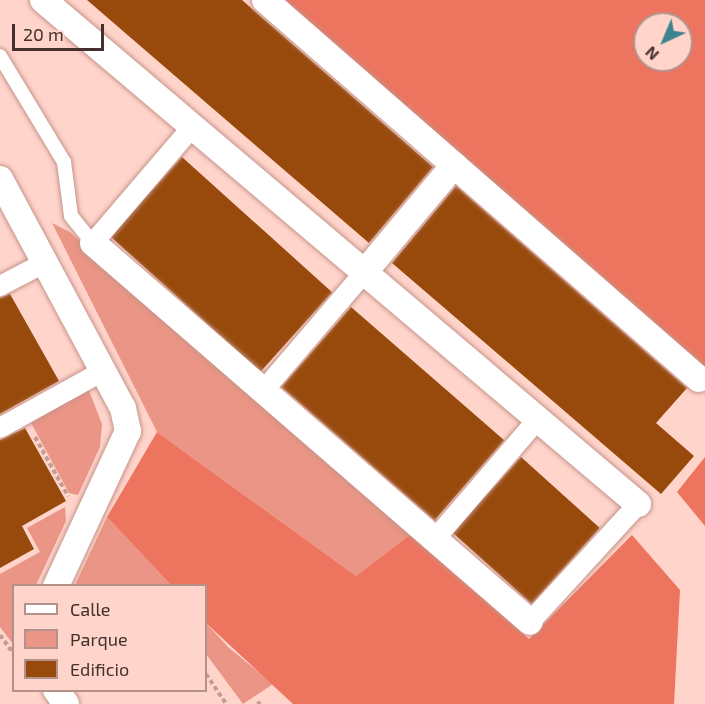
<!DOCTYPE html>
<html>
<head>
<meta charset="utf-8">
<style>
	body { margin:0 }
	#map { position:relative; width:705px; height:704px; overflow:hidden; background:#ffd4cb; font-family:"Exo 2",sans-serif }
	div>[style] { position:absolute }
	.green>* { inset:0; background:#ea9585 }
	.forest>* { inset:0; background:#ed745e }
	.building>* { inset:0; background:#974a0b; transform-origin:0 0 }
	.path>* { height:4px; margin-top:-2px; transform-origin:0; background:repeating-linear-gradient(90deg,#c09d95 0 4.5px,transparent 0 7.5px) }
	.roads { filter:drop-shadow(0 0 2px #c6948a) drop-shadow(0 0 2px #c6948a) }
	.service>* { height:14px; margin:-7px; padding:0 7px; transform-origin:7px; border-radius:7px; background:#fff }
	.pedestrian>* { height:20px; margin:-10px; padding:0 10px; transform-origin:10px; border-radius:10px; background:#fff }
	.minor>* { height:26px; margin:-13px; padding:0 13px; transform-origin:13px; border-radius:13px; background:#fff }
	span { translate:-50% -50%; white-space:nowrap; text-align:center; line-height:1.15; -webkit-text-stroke:6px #ffd4cb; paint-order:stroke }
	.legend { position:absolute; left:12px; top:584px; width:195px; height:108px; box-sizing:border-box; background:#ffd4cb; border:2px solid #b4928b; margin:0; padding:8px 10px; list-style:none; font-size:18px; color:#44302c }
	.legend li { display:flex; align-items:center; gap:12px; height:30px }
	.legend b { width:30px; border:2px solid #b4928b }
	.north { position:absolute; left:633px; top:12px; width:60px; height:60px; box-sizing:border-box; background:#ffd4cb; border:2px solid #b4928b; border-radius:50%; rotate:224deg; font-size:16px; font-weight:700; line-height:24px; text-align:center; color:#44302c }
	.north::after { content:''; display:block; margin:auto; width:21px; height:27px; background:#3e8390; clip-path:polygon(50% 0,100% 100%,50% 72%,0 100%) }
	.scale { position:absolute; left:12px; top:24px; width:92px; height:27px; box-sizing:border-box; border:3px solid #44302c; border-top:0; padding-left:8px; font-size:18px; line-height:21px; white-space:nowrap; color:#44302c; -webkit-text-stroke:4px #ffd4cb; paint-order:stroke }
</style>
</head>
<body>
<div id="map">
	<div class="green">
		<i style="clip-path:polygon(52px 223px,70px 232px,411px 534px,356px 576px,157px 432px)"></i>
		<i style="clip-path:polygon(88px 388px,102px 424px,100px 447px,78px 495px,69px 493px,30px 421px)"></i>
		<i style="clip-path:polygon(65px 507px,66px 521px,36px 585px,14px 586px,13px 644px,0 627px,0 574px,40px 552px,27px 528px)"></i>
		<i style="clip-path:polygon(107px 517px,171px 585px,75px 585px)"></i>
		<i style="clip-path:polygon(206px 623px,228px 647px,273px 684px,243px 704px,206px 654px)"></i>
	</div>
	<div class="forest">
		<i style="clip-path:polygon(evenodd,282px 0,705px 0,705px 371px,282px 0,645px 24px,681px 24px,681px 60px,645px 60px,645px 24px)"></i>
		<i style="clip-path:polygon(157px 432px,356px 576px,411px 534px,529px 639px,632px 535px,680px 590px,674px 704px,293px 704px,206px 623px,206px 586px,171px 585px,107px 517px)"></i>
		<i style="clip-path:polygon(705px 457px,705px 526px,677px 492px)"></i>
	</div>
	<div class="building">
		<i style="clip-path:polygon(87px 0,242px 0,433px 167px,369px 243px)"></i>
		<i style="left:182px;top:157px;width:202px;height:107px;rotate:42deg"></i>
		<i style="clip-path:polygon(456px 186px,687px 388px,656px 423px,694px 456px,661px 494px,392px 263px)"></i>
		<i style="clip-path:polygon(10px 294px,59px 381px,0 414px,0 298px)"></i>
		<i style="left:351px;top:307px;width:203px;height:106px;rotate:41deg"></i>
		<i style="clip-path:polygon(25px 428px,66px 501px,22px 526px,34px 549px,0 568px,0 440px)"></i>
		<i style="left:521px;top:457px;width:106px;height:102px;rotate:42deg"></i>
	</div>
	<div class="path">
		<i style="left:35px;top:437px;width:68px;rotate:60.8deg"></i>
		<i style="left:0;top:635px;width:24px;rotate:54deg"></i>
		<i style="left:206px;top:674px;width:36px;rotate:56deg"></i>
		<i style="left:257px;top:704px;width:4px;rotate:-27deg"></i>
	</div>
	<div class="roads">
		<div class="service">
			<i style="left:0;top:56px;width:124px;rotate:58.9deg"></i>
			<i style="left:64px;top:162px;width:54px;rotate:82.6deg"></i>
			<i style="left:71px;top:216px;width:35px;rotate:51deg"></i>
		</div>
		<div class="pedestrian">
			<i style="left:93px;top:243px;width:153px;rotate:-49.5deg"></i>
			<i style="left:0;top:286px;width:50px;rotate:-27.6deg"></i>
			<i style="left:264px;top:390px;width:153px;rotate:-49.5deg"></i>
			<i style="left:0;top:428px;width:118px;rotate:-29deg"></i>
			<i style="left:435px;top:539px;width:157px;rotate:-49.4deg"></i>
			<i style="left:530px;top:622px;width:160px;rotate:-47.5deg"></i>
		</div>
		<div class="minor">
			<i style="left:43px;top:0;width:780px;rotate:40.27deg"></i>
			<i style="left:265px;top:0;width:576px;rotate:41.13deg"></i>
			<i style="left:0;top:179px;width:260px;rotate:61.8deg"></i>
			<i style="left:123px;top:408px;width:24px;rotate:78deg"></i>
			<i style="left:128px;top:431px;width:171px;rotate:114.9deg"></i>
			<i style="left:93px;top:243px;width:578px;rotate:40.93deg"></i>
			<i style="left:363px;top:274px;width:142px;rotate:-50.1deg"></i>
			<i style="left:56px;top:690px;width:17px;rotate:54deg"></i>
		</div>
	</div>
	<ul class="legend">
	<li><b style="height:8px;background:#fff"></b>Calle</li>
	<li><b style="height:16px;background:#ea9585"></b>Parque</li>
	<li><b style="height:16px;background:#974a0b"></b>Edificio</li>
	</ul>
	<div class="north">N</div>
	<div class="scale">20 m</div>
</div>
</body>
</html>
